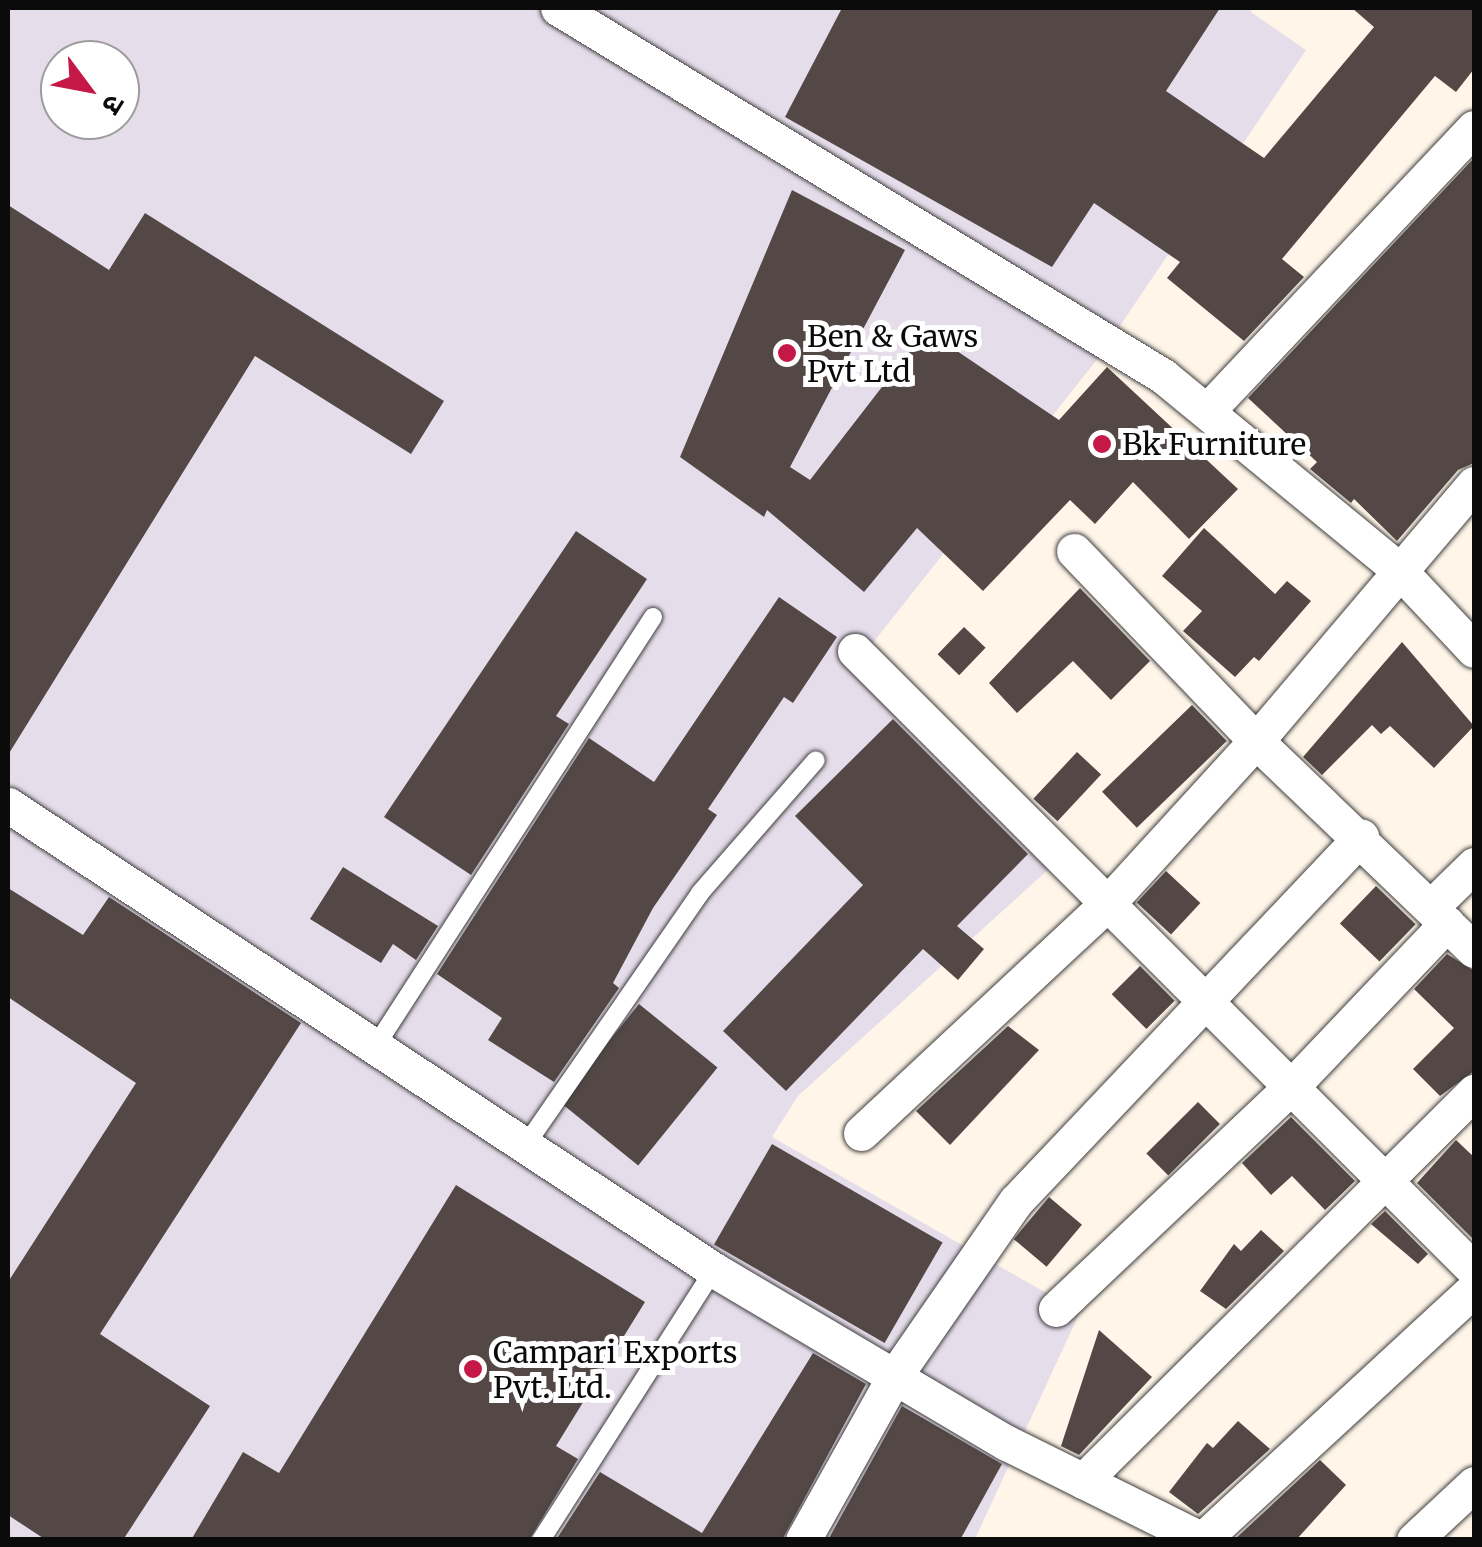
<!DOCTYPE html>
<html>
<head>
<meta charset="utf-8">
<style>
	body { margin:0 }
	#map { position:relative; width:1482px; height:1547px; overflow:hidden; background:#fff5e8; font-family:Merriweather,"Noto Sans Devanagari",serif }
	div>[style] { position:absolute }
	.industrial>* { inset:0; background:#e6ddeb }
	.building>* { inset:0; background:#544846; transform-origin:0 0 }
	.roads { filter:drop-shadow(0 0 2px #3e3e3e) drop-shadow(0 0 2px #3e3e3e) }
	.service>* { height:18px; margin:-9px; padding:0 9px; transform-origin:9px; border-radius:9px; background:#fff }
	.minor>* { height:35px; margin:-17.5px; padding:0 17.5px; transform-origin:17.5px; border-radius:17.5px; background:#fff }
	.dots>* { width:28px; height:28px; translate:-50% -50%; box-sizing:border-box; border:5px solid #fff; border-radius:50% }
	span { translate:-50% -50%; white-space:nowrap; text-align:center; line-height:1.15; -webkit-text-stroke:10px #fff; paint-order:stroke }
	.poi-label { font-size:30px; color:#0b0b0b }
	.left { translate:0 -50%; text-align:left }
	.frame { position:absolute; inset:0; border:10px solid #0b0b0b; pointer-events:none }
	.north { position:absolute; left:40px; top:40px; width:100px; height:100px; box-sizing:border-box; background:#fff; border:2px solid #9d9d9d; border-radius:50%; rotate:122deg; font-size:28px; font-weight:700; line-height:40px; text-align:center; color:#0b0b0b }
	.north::after { content:''; display:block; margin:auto; width:35px; height:45px; background:#c51846; clip-path:polygon(50% 0,100% 100%,50% 72%,0 100%) }
</style>
</head>
<body>
<div id="map">
	<div class="industrial">
		<i style="clip-path:polygon(evenodd,8px 8px,1253px 8px,1251px 12px,1306px 50px,1099px 357px,872px 644px,1072px 848px,798px 1096px,772px 1137px,1080px 1312px,975px 1539px,8px 1540px,8px 8px,60px 60px,120px 60px,120px 120px,60px 120px,60px 60px)"></i>
	</div>
	<div class="building">
		<i style="clip-path:polygon(842px 8px,1220px 8px,1166px 91px,1264px 158px,1374px 27px,1352px 8px,1474px 8px,1474px 69px,1456px 92px,1435px 76px,1282px 259px,1304px 277px,1244px 341px,1167px 278px,1180px 262px,1094px 203px,1052px 267px,785px 117px)"></i>
		<i style="clip-path:polygon(1474px 158px,1474px 463px,1458px 470px,1397px 541px,1354px 499px,1351px 503px,1310px 469px,1317px 462px,1248px 398px)"></i>
		<i style="clip-path:polygon(792px 190px,905px 250px,790px 467px,810px 480px,926px 330px,1059px 420px,1107px 367px,1238px 489px,1189px 539px,1133px 482px,1095px 524px,1070px 500px,983px 591px,917px 528px,864px 592px,767px 510px,764px 517px,680px 457px)"></i>
		<i style="clip-path:polygon(8px 205px,109px 270px,145px 213px,444px 401px,411px 454px,255px 356px,8px 755px)"></i>
		<i style="clip-path:polygon(1204px 528px,1275px 594px,1287px 581px,1311px 601px,1259px 661px,1254px 657px,1235px 677px,1183px 631px,1202px 611px,1162px 576px)"></i>
		<i style="clip-path:polygon(576px 531px,647px 579px,556px 716px,569px 724px,471px 875px,384px 817px)"></i>
		<i style="clip-path:polygon(1080px 588px,1150px 661px,1111px 700px,1073px 661px,1017px 713px,989px 683px)"></i>
		<i style="clip-path:polygon(779px 597px,837px 637px,793px 703px,784px 697px,708px 809px,717px 815px,653px 908px,613px 983px,619px 988px,554px 1082px,488px 1040px,502px 1018px,437px 974px,589px 738px,654px 782px)"></i>
		<i style="left:964px;top:627px;width:30px;height:38px;rotate:44deg"></i>
		<i style="clip-path:polygon(1402px 642px,1474px 726px,1434px 768px,1390px 726px,1381px 734px,1372px 725px,1322px 775px,1303px 757px)"></i>
		<i style="left:1192px;top:705px;width:50px;height:125px;rotate:46deg"></i>
		<i style="clip-path:polygon(893px 719px,1028px 854px,957px 926px,984px 949px,958px 980px,923px 949px,786px 1091px,723px 1031px,863px 885px,795px 816px)"></i>
		<i style="left:1077px;top:752px;width:33px;height:64px;rotate:43deg"></i>
		<i style="clip-path:polygon(343px 867px,438px 926px,416px 960px,393px 944px,381px 963px,310px 919px)"></i>
		<i style="left:1166px;top:871px;width:47px;height:43px;rotate:43deg"></i>
		<i style="left:1376px;top:886px;width:55px;height:52px;rotate:44deg"></i>
		<i style="clip-path:polygon(8px 888px,83px 935px,109px 897px,301px 1023px,100px 1334px,210px 1406px,123px 1540px,46px 1540px,8px 1515px,8px 1282px,136px 1083px,8px 997px)"></i>
		<i style="clip-path:polygon(1447px 954px,1474px 971px,1474px 1071px,1440px 1096px,1413px 1069px,1454px 1028px,1414px 989px)"></i>
		<i style="left:1140px;top:966px;width:49px;height:40px;rotate:45deg"></i>
		<i style="left:639px;top:1004px;width:101px;height:126px;rotate:39deg"></i>
		<i style="clip-path:polygon(1008px 1026px,1039px 1050px,950px 1145px,916px 1111px)"></i>
		<i style="left:1198px;top:1102px;width:31px;height:73px;rotate:45deg"></i>
		<i style="clip-path:polygon(1291px 1117px,1355px 1181px,1325px 1210px,1292px 1176px,1271px 1195px,1242px 1163px)"></i>
		<i style="clip-path:polygon(1456px 1140px,1474px 1157px,1474px 1240px,1417px 1183px)"></i>
		<i style="left:772px;top:1144px;width:197px;height:116px;rotate:30deg"></i>
		<i style="clip-path:polygon(456px 1185px,645px 1302px,556px 1446px,578px 1459px,529px 1540px,191px 1540px,243px 1452px,279px 1473px)"></i>
		<i style="left:1049px;top:1197px;width:43px;height:55px;rotate:40deg"></i>
		<i style="clip-path:polygon(1385px 1211px,1428px 1254px,1418px 1264px,1371px 1224px)"></i>
		<i style="clip-path:polygon(1261px 1230px,1284px 1251px,1226px 1309px,1200px 1291px,1234px 1244px,1241px 1251px)"></i>
		<i style="clip-path:polygon(1099px 1330px,1152px 1377px,1079px 1455px,1061px 1446px)"></i>
		<i style="clip-path:polygon(813px 1353px,866px 1384px,782px 1540px,556px 1540px,600px 1472px,702px 1533px)"></i>
		<i style="clip-path:polygon(902px 1406px,1002px 1464px,960px 1540px,828px 1540px)"></i>
		<i style="clip-path:polygon(1238px 1421px,1270px 1449px,1198px 1514px,1169px 1492px,1207px 1443px,1213px 1448px)"></i>
		<i style="clip-path:polygon(1320px 1460px,1346px 1485px,1296px 1540px,1234px 1540px)"></i>
	</div>
	<div class="roads">
		<div class="service">
			<i style="left:375px;top:1047px;width:512px;rotate:-57.12deg"></i>
			<i style="left:525px;top:1146px;width:308px;rotate:-55.3deg"></i>
			<i style="left:700px;top:893px;width:176px;rotate:-48.9deg"></i>
			<i style="left:541px;top:1540px;width:321px;rotate:-57.4deg"></i>
		</div>
		<div class="minor">
			<i style="left:558px;top:8px;width:708px;rotate:31.31deg"></i>
			<i style="left:1163px;top:376px;width:304px;rotate:39.4deg"></i>
			<i style="left:1398px;top:569px;width:111px;rotate:46.8deg"></i>
			<i style="left:1207px;top:411px;width:389px;rotate:-46.7deg"></i>
			<i style="left:1074px;top:551px;width:263px;rotate:46.2deg"></i>
			<i style="left:1256px;top:741px;width:302px;rotate:43.8deg"></i>
			<i style="left:855px;top:651px;width:875px;rotate:45deg"></i>
			<i style="left:8px;top:805px;width:845px;rotate:33.37deg"></i>
			<i style="left:714px;top:1270px;width:340px;rotate:30.6deg"></i>
			<i style="left:1007px;top:1443px;width:218px;rotate:26.4deg"></i>
			<i style="left:1431px;top:907px;width:60px;rotate:-44.3deg"></i>
			<i style="left:861px;top:1133px;width:336px;rotate:-43deg"></i>
			<i style="left:1107px;top:904px;width:221px;rotate:-47.6deg"></i>
			<i style="left:1256px;top:741px;width:337px;rotate:-49.7deg"></i>
			<i style="left:1056px;top:1309px;width:323px;rotate:-43.4deg"></i>
			<i style="left:1291px;top:1087px;width:226px;rotate:-46.4deg"></i>
			<i style="left:1083px;top:1481px;width:552px;rotate:-44.85deg"></i>
			<i style="left:803px;top:1540px;width:187px;rotate:-60.8deg"></i>
			<i style="left:894px;top:1377px;width:214px;rotate:-55.3deg"></i>
			<i style="left:1016px;top:1201px;width:502px;rotate:-46.54deg"></i>
			<i style="left:1202px;top:1540px;width:370px;rotate:-42.7deg"></i>
			<i style="left:1414px;top:1540px;width:82px;rotate:-43deg"></i>
		</div>
	</div>
	<div class="dots">
		<i style="left:787px;top:353px;background:#c51846"></i>
		<i style="left:1102px;top:444px;background:#c51846"></i>
		<i style="left:473px;top:1369px;background:#c51846"></i>
	</div>
	<div class="poi-label">
		<span class="left" style="left:807px;top:353px">Ben &amp; Gaws<br>Pvt Ltd</span>
		<span class="left" style="left:1122px;top:444px">Bk Furniture</span>
		<span class="left" style="left:493px;top:1369px">Campari Exports<br>Pvt. Ltd.</span>
	</div>
	<div class="frame"></div>
	<div class="north">उ</div>
</div>
</body>
</html>
